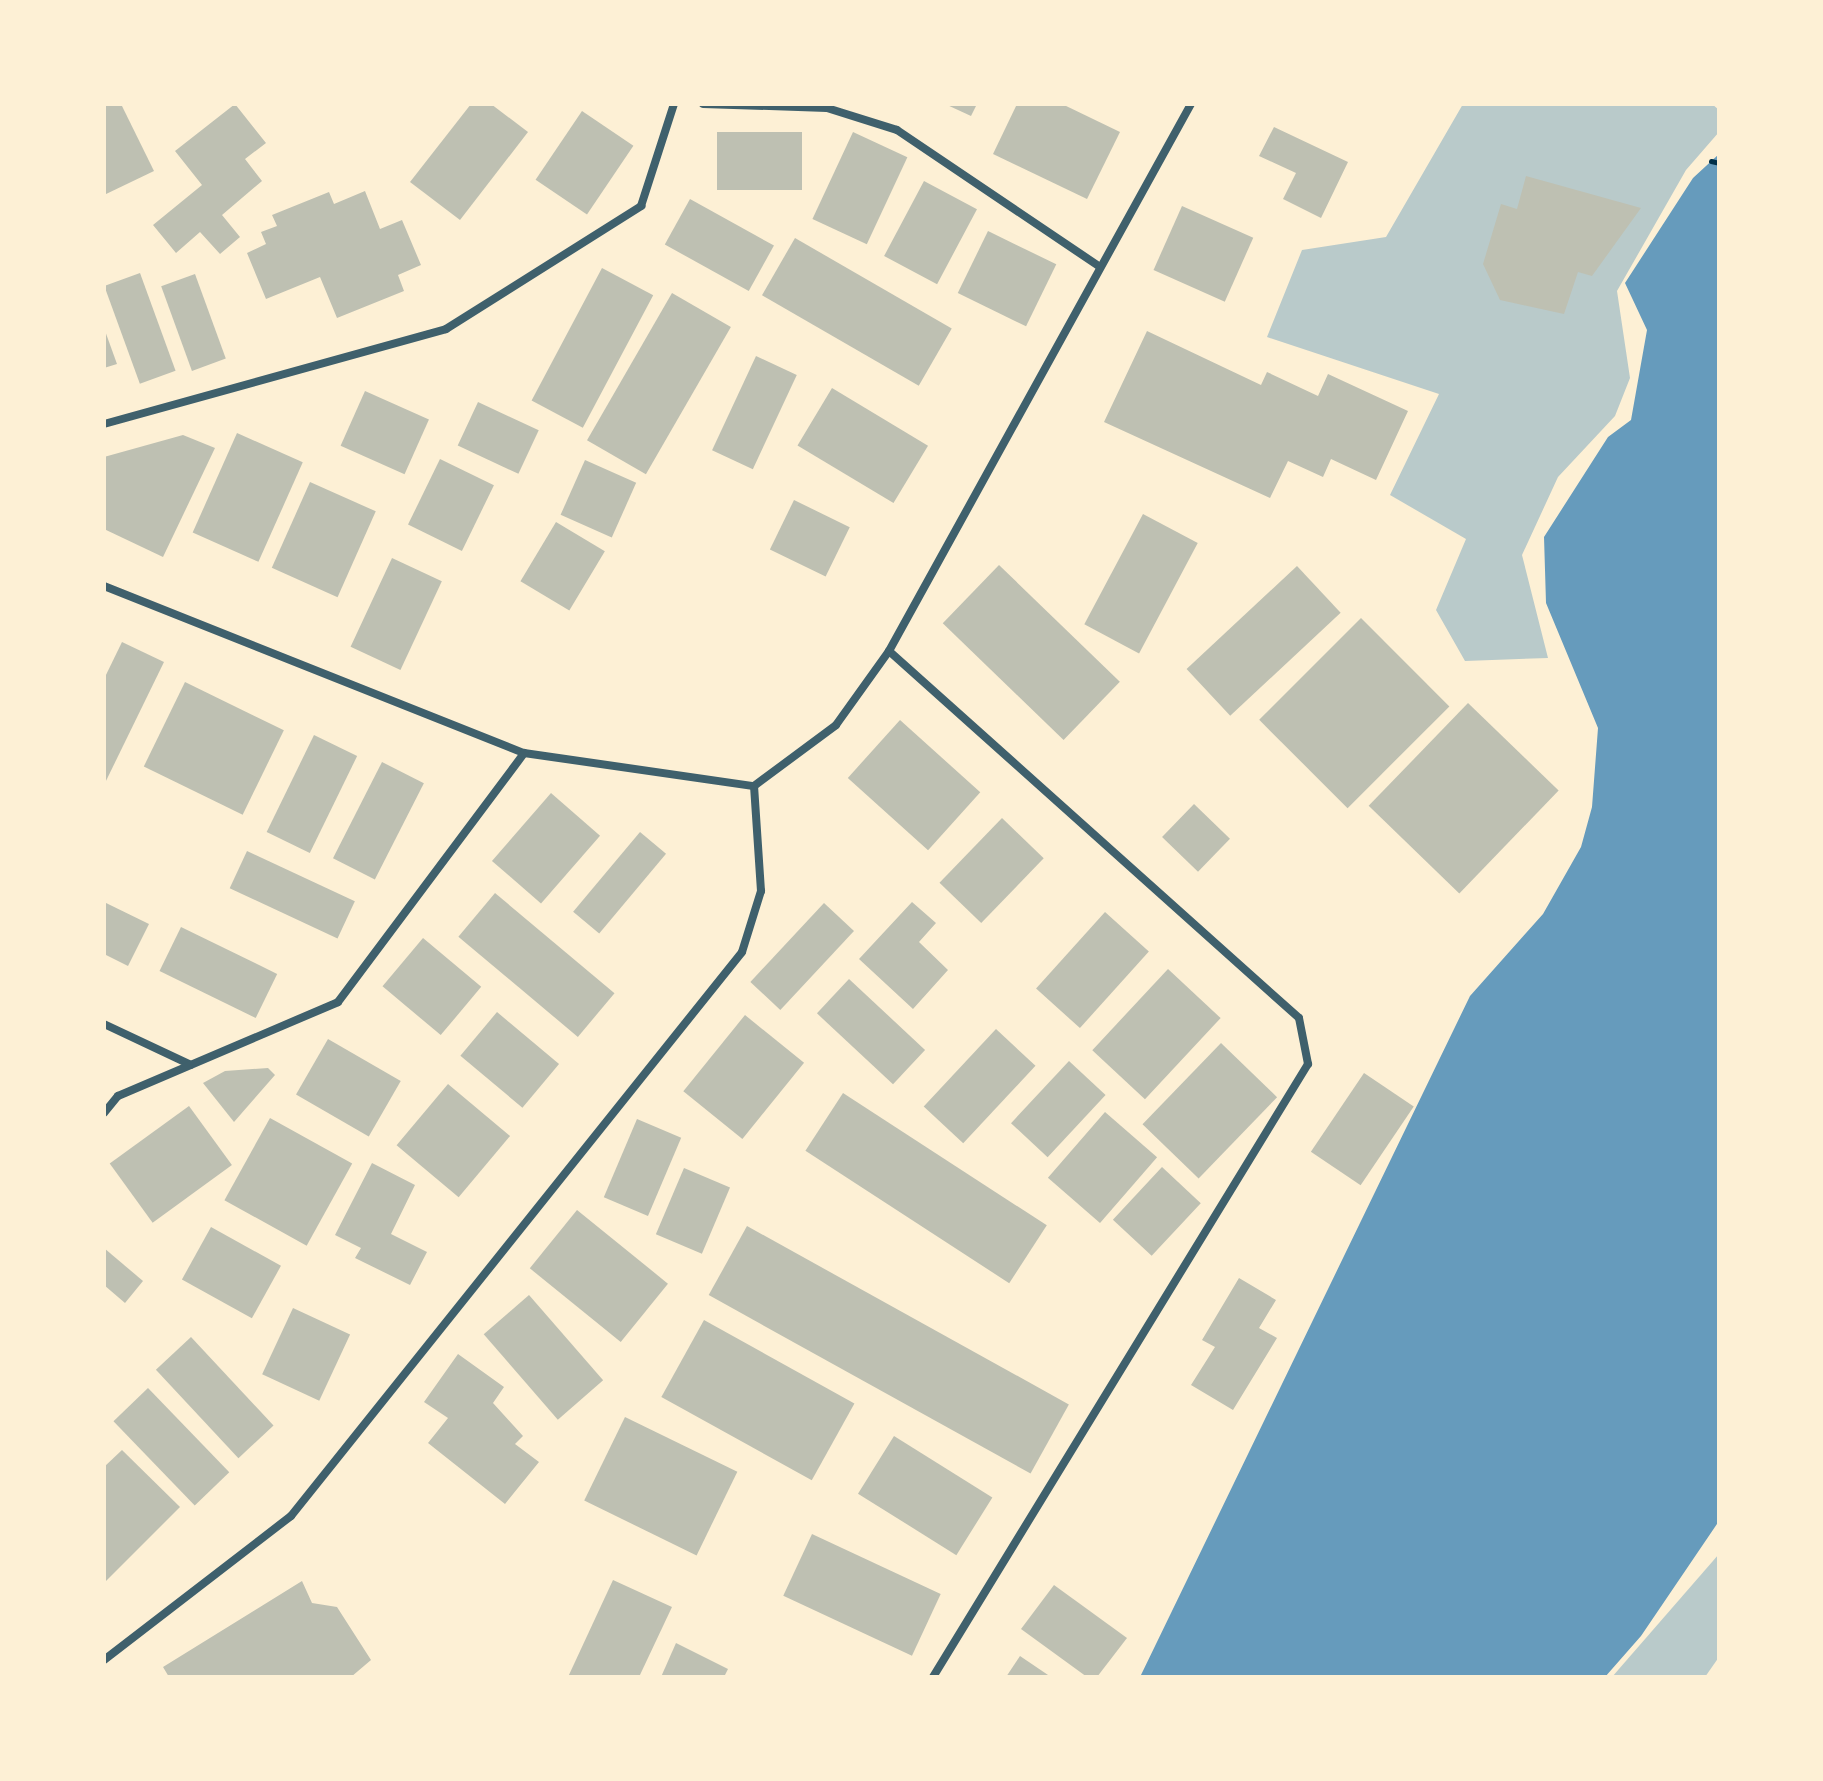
<!DOCTYPE html>
<html>
<head>
<meta charset="utf-8">
<style>
	body { margin:0 }
	#map { position:relative; width:1823px; height:1781px; overflow:hidden; background:#fdf0d5; font-family:"PT Sans",sans-serif }
	div>[style] { position:absolute }
	.green>* { inset:0; background:#b9caca }
	.water>* { inset:0; background:#669bbc }
	.building>* { inset:0; background:#bec0b2; transform-origin:0 0 }
	.path>* { height:5px; margin:-2.5px; padding:0 2.5px; transform-origin:2.5px; border-radius:2.5px; background:#003049 }
	.minor>* { height:8px; margin:-4px; padding:0 4px; transform-origin:4px; border-radius:4px; background:#3f606c }
	span { translate:-50% -50%; white-space:nowrap; text-align:center; line-height:1.15; -webkit-text-stroke:6px #fdf0d5; paint-order:stroke }
	.frame { position:absolute; inset:0; border:106px solid #fdf0d5; pointer-events:none }
</style>
</head>
<body>
<div id="map">
	<div class="green">
		<i style="clip-path:polygon(1463px 104px,1712px 104px,1719px 110px,1719px 132px,1686px 170px,1617px 291px,1630px 378px,1615px 416px,1558px 477px,1522px 555px,1548px 658px,1465px 661px,1436px 610px,1466px 539px,1390px 495px,1439px 394px,1267px 337px,1302px 250px,1386px 237px)"></i>
		<i style="clip-path:polygon(1719px 1554px,1719px 1657px,1705px 1677px,1612px 1677px)"></i>
	</div>
	<div class="water">
		<i style="clip-path:polygon(1719px 154px,1719px 1521px,1641px 1636px,1605px 1677px,1140px 1677px,1470px 996px,1543px 914px,1581px 847px,1592px 807px,1598px 728px,1546px 603px,1544px 537px,1608px 437px,1631px 420px,1647px 330px,1625px 283px,1693px 178px)"></i>
	</div>
	<div class="building">
		<i style="clip-path:polygon(104px 104px,121px 104px,154px 171px,104px 195px)"></i>
		<i style="clip-path:polygon(235px 104px,266px 143px,245px 159px,262px 181px,222px 215px,240px 237px,220px 254px,200px 232px,176px 253px,153px 225px,202px 185px,175px 151px)"></i>
		<i style="clip-path:polygon(471px 104px,491px 104px,528px 132px,460px 220px,410px 182px)"></i>
		<i style="clip-path:polygon(945px 104px,977px 104px,971px 116px)"></i>
		<i style="clip-path:polygon(1017px 104px,1062px 104px,1120px 132px,1087px 199px,993px 154px)"></i>
		<i style="left:582px;top:111px;width:62px;height:83px;rotate:34deg"></i>
		<i style="clip-path:polygon(1274px 127px,1348px 162px,1321px 218px,1283px 199px,1296px 173px,1259px 156px)"></i>
		<i style="left:802px;top:132px;width:58px;height:85px;rotate:90deg"></i>
		<i style="left:853px;top:132px;width:60px;height:96px;rotate:25deg"></i>
		<i style="clip-path:polygon(1526px 176px,1641px 208px,1592px 276px,1578px 272px,1564px 314px,1500px 300px,1483px 264px,1501px 204px,1517px 209px)"></i>
		<i style="left:924px;top:181px;width:60px;height:85px;rotate:28deg"></i>
		<i style="clip-path:polygon(365px 191px,380px 229px,402px 220px,421px 265px,398px 275px,404px 291px,337px 318px,320px 277px,266px 299px,247px 253px,266px 244px,261px 232px,277px 226px,272px 215px,329px 192px,334px 204px)"></i>
		<i style="left:690px;top:199px;width:96px;height:52px;rotate:29deg"></i>
		<i style="left:1182px;top:206px;width:78px;height:70px;rotate:24deg"></i>
		<i style="left:988px;top:231px;width:76px;height:69px;rotate:26deg"></i>
		<i style="left:795px;top:238px;width:181px;height:66px;rotate:30deg"></i>
		<i style="left:602px;top:268px;width:58px;height:150px;rotate:28deg"></i>
		<i style="left:140px;top:273px;width:104px;height:38px;rotate:70deg"></i>
		<i style="left:195px;top:274px;width:90px;height:36px;rotate:70deg"></i>
		<i style="left:672px;top:293px;width:68px;height:170px;rotate:30deg"></i>
		<i style="clip-path:polygon(104px 328px,117px 364px,104px 368px)"></i>
		<i style="clip-path:polygon(1147px 331px,1261px 385px,1267px 372px,1318px 396px,1328px 374px,1408px 411px,1376px 480px,1331px 459px,1323px 477px,1288px 461px,1270px 498px,1104px 422px)"></i>
		<i style="left:756px;top:356px;width:45px;height:104px;rotate:25deg"></i>
		<i style="left:832px;top:388px;width:112px;height:67px;rotate:31deg"></i>
		<i style="left:365px;top:391px;width:70px;height:60px;rotate:24deg"></i>
		<i style="left:478px;top:402px;width:67px;height:48px;rotate:25deg"></i>
		<i style="left:237px;top:433px;width:72px;height:109px;rotate:24deg"></i>
		<i style="clip-path:polygon(183px 435px,215px 448px,163px 557px,104px 529px,104px 457px)"></i>
		<i style="left:440px;top:459px;width:60px;height:73px;rotate:26deg"></i>
		<i style="left:585px;top:460px;width:56px;height:60px;rotate:24deg"></i>
		<i style="left:310px;top:482px;width:72px;height:94px;rotate:24deg"></i>
		<i style="left:794px;top:500px;width:62px;height:55px;rotate:26deg"></i>
		<i style="left:1143px;top:514px;width:62px;height:125px;rotate:28deg"></i>
		<i style="left:556px;top:522px;width:57px;height:69px;rotate:31deg"></i>
		<i style="left:392px;top:558px;width:55px;height:98px;rotate:25deg"></i>
		<i style="left:999px;top:565px;width:168px;height:81px;rotate:44deg"></i>
		<i style="left:1297px;top:566px;width:64px;height:151px;rotate:47deg"></i>
		<i style="left:1361px;top:618px;width:125px;height:144px;rotate:45deg"></i>
		<i style="clip-path:polygon(122px 642px,164px 662px,104px 785px,104px 679px)"></i>
		<i style="left:185px;top:682px;width:110px;height:94px;rotate:26deg"></i>
		<i style="left:1468px;top:703px;width:126px;height:143px;rotate:44deg"></i>
		<i style="left:900px;top:720px;width:108px;height:78px;rotate:42deg"></i>
		<i style="left:314px;top:735px;width:48px;height:108px;rotate:26deg"></i>
		<i style="left:382px;top:762px;width:47px;height:108px;rotate:27deg"></i>
		<i style="left:551px;top:793px;width:65px;height:90px;rotate:41deg"></i>
		<i style="left:1194px;top:804px;width:50px;height:46px;rotate:44deg"></i>
		<i style="left:1002px;top:818px;width:58px;height:90px;rotate:44deg"></i>
		<i style="left:640px;top:832px;width:34px;height:104px;rotate:40deg"></i>
		<i style="left:247px;top:851px;width:119px;height:41px;rotate:25deg"></i>
		<i style="left:495px;top:893px;width:156px;height:57px;rotate:40deg"></i>
		<i style="clip-path:polygon(104px 902px,149px 924px,128px 966px,104px 954px)"></i>
		<i style="clip-path:polygon(912px 902px,936px 923px,919px 942px,948px 970px,913px 1009px,859px 959px)"></i>
		<i style="left:824px;top:903px;width:41px;height:108px;rotate:43deg"></i>
		<i style="left:1105px;top:912px;width:59px;height:103px;rotate:42deg"></i>
		<i style="left:181px;top:927px;width:107px;height:49px;rotate:26deg"></i>
		<i style="left:423px;top:938px;width:76px;height:63px;rotate:40deg"></i>
		<i style="left:1168px;top:969px;width:72px;height:111px;rotate:43deg"></i>
		<i style="left:849px;top:979px;width:104px;height:47px;rotate:43deg"></i>
		<i style="left:497px;top:1012px;width:81px;height:57px;rotate:40deg"></i>
		<i style="left:745px;top:1015px;width:76px;height:98px;rotate:39deg"></i>
		<i style="left:996px;top:1029px;width:54px;height:106px;rotate:43deg"></i>
		<i style="left:328px;top:1039px;width:84px;height:64px;rotate:30deg"></i>
		<i style="left:1221px;top:1043px;width:78px;height:113px;rotate:44deg"></i>
		<i style="left:1069px;top:1061px;width:50px;height:85px;rotate:43deg"></i>
		<i style="clip-path:polygon(268px 1068px,275px 1075px,234px 1122px,203px 1083px,225px 1071px)"></i>
		<i style="left:1364px;top:1073px;width:60px;height:95px;rotate:34deg"></i>
		<i style="left:448px;top:1084px;width:81px;height:80px;rotate:40deg"></i>
		<i style="left:843px;top:1093px;width:243px;height:69px;rotate:33deg"></i>
		<i style="left:189px;top:1106px;width:73px;height:98px;rotate:54deg"></i>
		<i style="left:1105px;top:1112px;width:69px;height:87px;rotate:41deg"></i>
		<i style="left:270px;top:1118px;width:94px;height:94px;rotate:29deg"></i>
		<i style="left:637px;top:1119px;width:48px;height:85px;rotate:23deg"></i>
		<i style="clip-path:polygon(372px 1163px,415px 1185px,391px 1234px,427px 1252px,410px 1285px,355px 1258px,361px 1248px,335px 1235px)"></i>
		<i style="left:1162px;top:1167px;width:53px;height:72px;rotate:43deg"></i>
		<i style="left:684px;top:1168px;width:50px;height:72px;rotate:23deg"></i>
		<i style="left:577px;top:1210px;width:117px;height:75px;rotate:39deg"></i>
		<i style="left:747px;top:1226px;width:368px;height:79px;rotate:29deg"></i>
		<i style="left:211px;top:1227px;width:80px;height:60px;rotate:29deg"></i>
		<i style="clip-path:polygon(104px 1248px,143px 1281px,125px 1303px,104px 1285px)"></i>
		<i style="clip-path:polygon(1239px 1278px,1276px 1300px,1259px 1328px,1277px 1338px,1233px 1410px,1191px 1385px,1215px 1347px,1202px 1340px)"></i>
		<i style="left:529px;top:1295px;width:113px;height:60px;rotate:49deg"></i>
		<i style="left:293px;top:1308px;width:63px;height:73px;rotate:25deg"></i>
		<i style="left:704px;top:1320px;width:172px;height:88px;rotate:29deg"></i>
		<i style="left:191px;top:1337px;width:121px;height:48px;rotate:47deg"></i>
		<i style="clip-path:polygon(458px 1354px,504px 1387px,493px 1403px,523px 1436px,515px 1444px,539px 1462px,505px 1504px,428px 1443px,448px 1418px,424px 1402px)"></i>
		<i style="left:148px;top:1388px;width:117px;height:48px;rotate:46deg"></i>
		<i style="left:625px;top:1417px;width:125px;height:93px;rotate:26deg"></i>
		<i style="left:894px;top:1436px;width:116px;height:68px;rotate:32deg"></i>
		<i style="clip-path:polygon(122px 1450px,180px 1507px,106px 1581px,104px 1467px)"></i>
		<i style="left:812px;top:1534px;width:142px;height:68px;rotate:25deg"></i>
		<i style="clip-path:polygon(613px 1580px,672px 1607px,639px 1677px,568px 1677px)"></i>
		<i style="clip-path:polygon(302px 1581px,312px 1603px,337px 1607px,371px 1660px,351px 1677px,169px 1677px,163px 1667px)"></i>
		<i style="clip-path:polygon(1054px 1585px,1127px 1638px,1097px 1677px,1087px 1677px,1021px 1629px)"></i>
		<i style="clip-path:polygon(676px 1643px,728px 1669px,724px 1677px,661px 1677px)"></i>
		<i style="clip-path:polygon(1020px 1656px,1051px 1677px,1006px 1677px)"></i>
	</div>
	<div class="path">
		<i style="left:1711px;top:161px;width:8px;rotate:14deg"></i>
	</div>
	<div class="minor">
		<i style="left:703px;top:104px;width:124px;rotate:1.8deg"></i>
		<i style="left:827px;top:108px;width:73px;rotate:17.4deg"></i>
		<i style="left:897px;top:130px;width:245px;rotate:34deg"></i>
		<i style="left:104px;top:424px;width:355px;rotate:-15.5deg"></i>
		<i style="left:446px;top:329px;width:231px;rotate:-32.2deg"></i>
		<i style="left:641px;top:206px;width:107px;rotate:-72.1deg"></i>
		<i style="left:104px;top:586px;width:452px;rotate:21.7deg"></i>
		<i style="left:524px;top:753px;width:232px;rotate:8.2deg"></i>
		<i style="left:754px;top:786px;width:102px;rotate:-36.6deg"></i>
		<i style="left:836px;top:725px;width:91px;rotate:-54.4deg"></i>
		<i style="left:889px;top:651px;width:625px;rotate:-61.1deg"></i>
		<i style="left:889px;top:651px;width:550px;rotate:41.83deg"></i>
		<i style="left:1299px;top:1018px;width:47px;rotate:78.9deg"></i>
		<i style="left:1308px;top:1064px;width:719px;rotate:121.46deg"></i>
		<i style="left:104px;top:1024px;width:96px;rotate:25.2deg"></i>
		<i style="left:104px;top:1113px;width:22px;rotate:-51deg"></i>
		<i style="left:118px;top:1096px;width:239px;rotate:-23.1deg"></i>
		<i style="left:338px;top:1002px;width:311px;rotate:-53.2deg"></i>
		<i style="left:104px;top:1660px;width:236px;rotate:-37.6deg"></i>
		<i style="left:291px;top:1516px;width:722px;rotate:-51.35deg"></i>
		<i style="left:742px;top:952px;width:64px;rotate:-72.7deg"></i>
		<i style="left:761px;top:891px;width:105px;rotate:-93.8deg"></i>
	</div>
	<div class="frame"></div>
</div>
</body>
</html>
